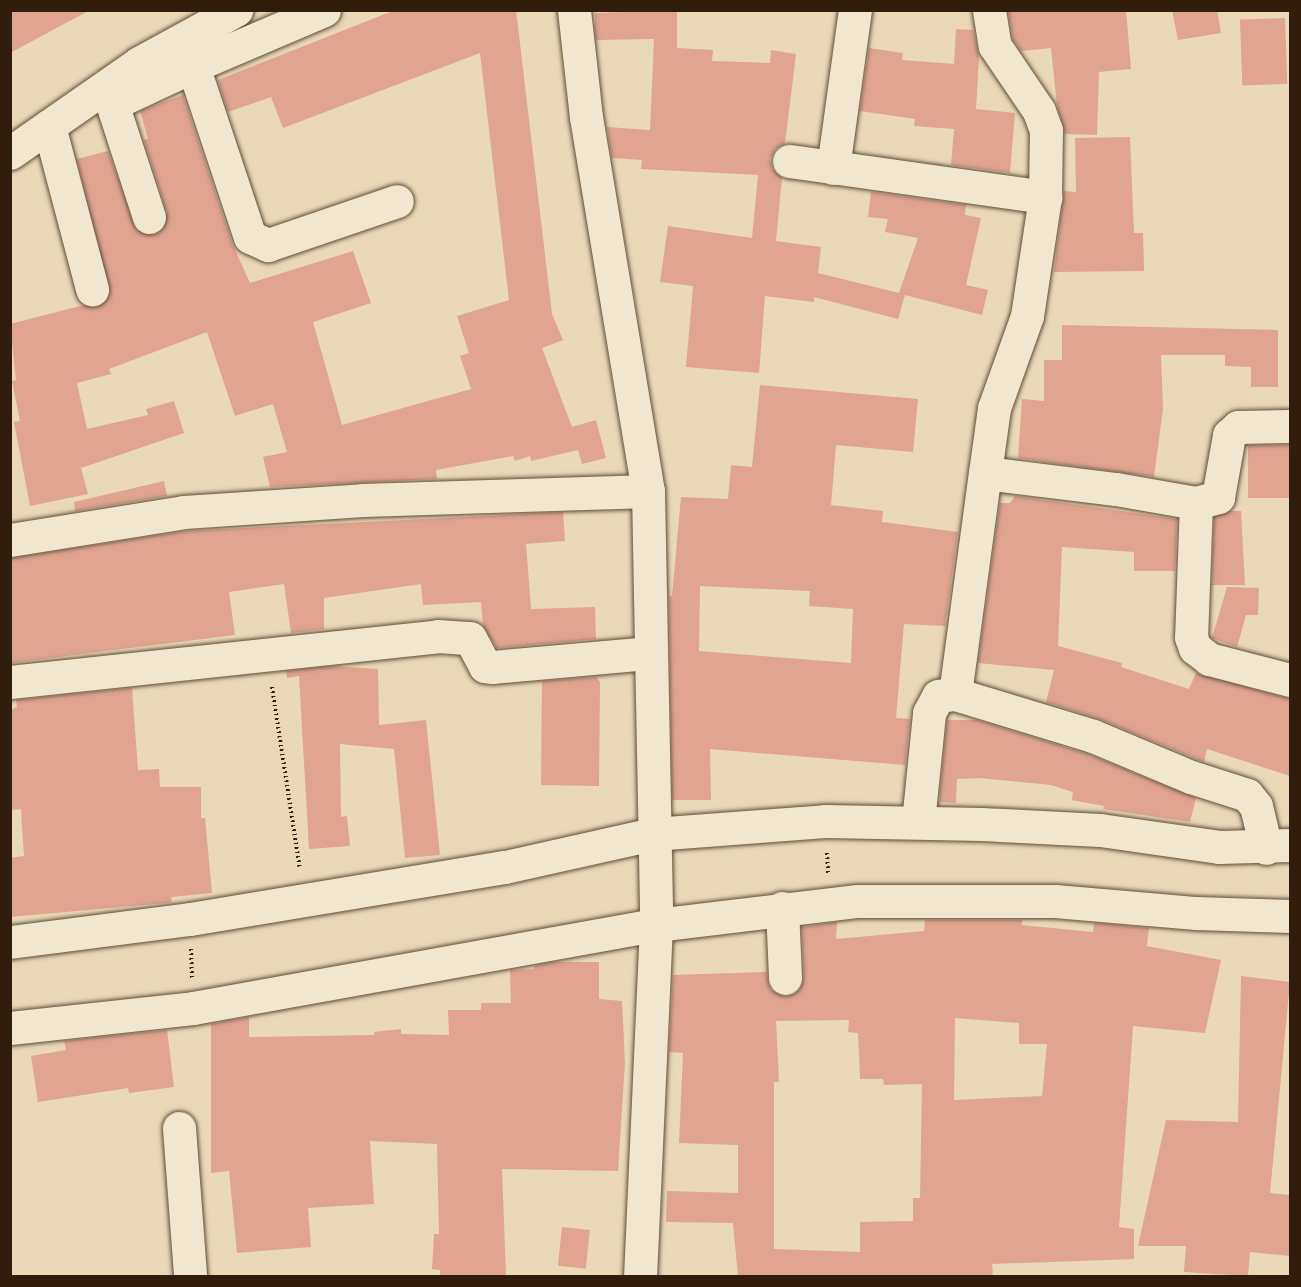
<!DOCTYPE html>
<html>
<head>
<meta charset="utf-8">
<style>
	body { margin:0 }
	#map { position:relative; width:1301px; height:1287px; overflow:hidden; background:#e9d9b6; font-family:"EB Garamond",serif }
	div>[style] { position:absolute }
	.building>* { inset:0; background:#e0a48f; transform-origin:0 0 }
	.path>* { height:4px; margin-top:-2px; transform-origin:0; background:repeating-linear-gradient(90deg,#311d0c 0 1.5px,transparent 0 4.5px) }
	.roads { filter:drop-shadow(0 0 2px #5f4c36) drop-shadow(0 0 2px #5f4c36) }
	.minor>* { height:33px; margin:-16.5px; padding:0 16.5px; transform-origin:16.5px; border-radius:16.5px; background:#f1e6d0 }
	span { translate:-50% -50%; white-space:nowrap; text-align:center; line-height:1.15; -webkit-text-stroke:4.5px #f1e6d0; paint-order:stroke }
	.frame { position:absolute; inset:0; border:12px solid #311d0c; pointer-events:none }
</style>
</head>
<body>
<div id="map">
	<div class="building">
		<i style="clip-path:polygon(10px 10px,90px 10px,10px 53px)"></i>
		<i style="clip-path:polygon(395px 10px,516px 10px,552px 314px,563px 340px,542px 348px,572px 427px,596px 420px,606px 458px,582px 464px,578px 450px,531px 461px,530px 456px,515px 461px,513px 456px,436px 470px,437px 479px,270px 487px,263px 457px,287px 452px,273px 404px,235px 416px,207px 332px,109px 369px,111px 374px,77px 383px,87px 429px,148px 415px,146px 409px,174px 401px,184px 433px,81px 468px,88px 494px,30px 506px,14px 422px,20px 421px,12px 381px,16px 380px,10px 324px,84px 305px,97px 307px,110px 294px,77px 159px,108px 151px,136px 230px,154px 235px,163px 229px,167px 212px,144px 140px,148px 139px,140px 111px,183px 95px,232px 243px,250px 283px,353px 251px,371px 303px,313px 322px,342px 425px,471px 389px,460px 356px,469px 353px,457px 316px,509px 300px,480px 53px,283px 128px,271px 97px,228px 112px,218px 80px)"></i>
		<i style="clip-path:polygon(677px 10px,677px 48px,713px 50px,712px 61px,770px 63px,771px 50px,796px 54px,785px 143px,775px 149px,770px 159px,772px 169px,782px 178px,776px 241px,821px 247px,818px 273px,899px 293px,918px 238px,885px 232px,888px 219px,868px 217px,871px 192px,966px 205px,965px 215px,981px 218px,966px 285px,988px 290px,982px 315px,905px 295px,898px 319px,814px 297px,814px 302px,765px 296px,759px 373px,686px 367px,693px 286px,660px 282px,668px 226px,752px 238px,758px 175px,641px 169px,642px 160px,612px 158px,607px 127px,650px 130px,654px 39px,596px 40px,595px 32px,595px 13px)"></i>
		<i style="clip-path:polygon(1008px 10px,1126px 10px,1131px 69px,1099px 72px,1097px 135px,1065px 134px,1057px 105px,1051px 48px,1021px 51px,1013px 39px)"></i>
		<i style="clip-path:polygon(1172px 10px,1217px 10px,1221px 33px,1178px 40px)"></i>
		<i style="left:1285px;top:18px;width:66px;height:45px;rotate:88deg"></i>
		<i style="clip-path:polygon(956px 29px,973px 30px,979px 56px,976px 109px,1015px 113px,1010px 173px,951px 165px,954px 129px,914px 126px,915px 119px,860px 111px,869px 48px,903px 53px,902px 60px,954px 64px)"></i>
		<i style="clip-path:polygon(1130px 137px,1134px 233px,1143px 233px,1144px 271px,1054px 272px,1064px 191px,1076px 192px,1075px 138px)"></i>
		<i style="clip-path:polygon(1062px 325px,1278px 330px,1278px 387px,1251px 387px,1251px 367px,1225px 366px,1225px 355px,1161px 355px,1163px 409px,1154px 477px,1018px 458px,1022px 399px,1044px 401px,1044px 360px,1062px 360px)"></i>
		<i style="clip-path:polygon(evenodd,760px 385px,918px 399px,913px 452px,836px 445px,831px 505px,883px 511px,882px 522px,958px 532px,945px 626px,904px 624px,896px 718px,910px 719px,905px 765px,710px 749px,711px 800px,672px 800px,669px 596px,672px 596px,681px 497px,728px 499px,731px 465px,752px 467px,760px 385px,700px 586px,810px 591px,809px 606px,853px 609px,851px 663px,699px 651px,700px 586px)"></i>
		<i style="left:1290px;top:445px;width:53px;height:42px;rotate:90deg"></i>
		<i style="clip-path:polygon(164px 481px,167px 496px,75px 511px,74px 502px)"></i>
		<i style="clip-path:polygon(1015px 496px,1177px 519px,1175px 571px,1134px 571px,1134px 552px,1062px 547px,1058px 646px,1122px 663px,1121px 667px,1189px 689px,1196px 673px,1290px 699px,1290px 776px,1207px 749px,1204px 762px,1100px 719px,1046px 702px,1054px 670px,978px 663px,1000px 503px,1010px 503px)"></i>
		<i style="clip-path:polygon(1230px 511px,1241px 511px,1245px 585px,1212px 585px,1214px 517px)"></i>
		<i style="clip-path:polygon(563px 512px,565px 541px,526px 544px,531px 609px,595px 607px,596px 639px,497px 648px,483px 626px,481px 602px,423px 605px,421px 584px,324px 598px,324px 629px,291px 633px,284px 584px,229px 592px,235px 635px,10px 663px,10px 558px,186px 531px)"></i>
		<i style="clip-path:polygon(1227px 587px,1259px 588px,1258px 615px,1246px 615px,1237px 647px,1212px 638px)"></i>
		<i style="clip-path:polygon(330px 666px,378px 669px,379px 725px,426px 720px,440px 855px,405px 858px,394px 749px,340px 744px,341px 817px,347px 816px,350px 846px,309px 849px,299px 676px,287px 678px,286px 671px)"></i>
		<i style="clip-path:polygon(596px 677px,600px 682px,599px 786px,541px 785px,542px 681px)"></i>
		<i style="clip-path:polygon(132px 688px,138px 770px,159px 769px,160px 787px,201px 787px,201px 818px,205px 818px,212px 893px,171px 897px,172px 902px,166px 903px,10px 917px,10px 858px,24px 856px,21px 809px,10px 810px,10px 710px,17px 707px,16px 700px)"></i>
		<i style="clip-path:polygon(947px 720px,977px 720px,1087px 754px,1196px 798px,1190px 822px,1103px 809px,1104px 806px,1072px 800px,1073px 792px,1051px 785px,979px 778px,957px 779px,956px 803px,939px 802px)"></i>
		<i style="clip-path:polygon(evenodd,925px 920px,1022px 920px,1022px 925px,1093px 932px,1094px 923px,1149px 928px,1147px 946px,1221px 960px,1205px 1033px,1133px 1026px,1119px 1227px,1134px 1229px,1134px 1259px,992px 1264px,993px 1276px,738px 1276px,733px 1223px,666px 1222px,667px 1191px,738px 1193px,738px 1145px,679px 1143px,683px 1053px,669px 1052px,673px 975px,766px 972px,770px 989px,786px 997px,796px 993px,804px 978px,802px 927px,837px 922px,836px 939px,924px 931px,925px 920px,955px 1018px,1019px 1023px,1019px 1044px,1047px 1044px,1042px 1096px,954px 1100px,955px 1018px,925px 920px,849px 1020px,848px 1032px,858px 1033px,860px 1079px,883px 1079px,884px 1085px,922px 1084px,920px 1198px,913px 1198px,913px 1221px,860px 1222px,860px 1252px,774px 1249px,774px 1082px,779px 1082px,776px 1021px,849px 1020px)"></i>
		<i style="clip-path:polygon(553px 962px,599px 962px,599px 999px,622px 1001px,625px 1063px,618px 1171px,502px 1169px,506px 1276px,440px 1276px,440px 1270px,432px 1269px,434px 1234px,439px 1234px,437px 1144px,370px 1141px,374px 1204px,308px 1208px,311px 1247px,237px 1253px,229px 1171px,211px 1173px,211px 1024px,249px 1017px,249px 1037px,374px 1035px,374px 1032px,401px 1029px,401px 1034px,449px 1035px,448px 1010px,481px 1010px,481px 1003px,511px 1003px,510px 970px,534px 969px,534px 966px)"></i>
		<i style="clip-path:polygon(1241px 976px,1290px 982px,1270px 1193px,1290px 1195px,1290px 1256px,1250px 1252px,1248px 1276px,1184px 1272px,1186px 1246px,1138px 1246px,1166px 1120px,1238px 1122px)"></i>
		<i style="clip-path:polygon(167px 1030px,174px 1087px,129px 1093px,128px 1088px,38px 1102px,31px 1056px,66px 1050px,64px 1041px)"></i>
		<i style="left:562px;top:1227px;width:28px;height:39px;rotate:6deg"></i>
	</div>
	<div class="path">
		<i style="left:272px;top:687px;width:184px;rotate:81.3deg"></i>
		<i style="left:827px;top:853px;width:20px;rotate:87deg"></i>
		<i style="left:191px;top:949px;width:29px;rotate:88deg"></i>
	</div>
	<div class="roads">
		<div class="minor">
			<i style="left:324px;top:10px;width:142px;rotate:156.9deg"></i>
			<i style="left:193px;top:66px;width:180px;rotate:71.6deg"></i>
			<i style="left:250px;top:237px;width:20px;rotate:24deg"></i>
			<i style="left:268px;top:245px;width:136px;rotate:-18.8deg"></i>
			<i style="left:574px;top:10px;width:108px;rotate:83.6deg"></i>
			<i style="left:586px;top:117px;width:379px;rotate:80.6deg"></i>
			<i style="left:648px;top:491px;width:434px;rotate:88.9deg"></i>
			<i style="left:656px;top:925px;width:351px;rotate:92.6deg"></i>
			<i style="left:989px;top:10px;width:36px;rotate:81deg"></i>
			<i style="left:995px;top:46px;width:78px;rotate:55.9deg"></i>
			<i style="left:1039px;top:111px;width:20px;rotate:70deg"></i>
			<i style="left:1046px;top:130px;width:67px;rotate:90.9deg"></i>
			<i style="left:1045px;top:197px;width:120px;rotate:98.6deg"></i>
			<i style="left:1027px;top:316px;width:98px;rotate:109.7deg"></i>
			<i style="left:994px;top:408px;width:66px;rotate:97.9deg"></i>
			<i style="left:985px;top:473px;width:132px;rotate:7deg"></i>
			<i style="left:1116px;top:489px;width:81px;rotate:9.9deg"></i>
			<i style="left:1196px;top:503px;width:134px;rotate:92.1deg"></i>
			<i style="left:1191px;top:637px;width:12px;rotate:70deg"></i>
			<i style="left:1195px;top:648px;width:18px;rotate:38deg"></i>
			<i style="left:1209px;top:659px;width:84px;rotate:14.5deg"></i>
			<i style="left:49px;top:126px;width:169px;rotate:75.2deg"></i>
			<i style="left:10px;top:153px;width:157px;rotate:-34.9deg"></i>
			<i style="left:139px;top:63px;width:111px;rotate:-28.7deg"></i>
			<i style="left:789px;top:161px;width:259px;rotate:8deg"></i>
			<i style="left:833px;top:168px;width:160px;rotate:-82.1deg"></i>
			<i style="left:149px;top:217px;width:114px;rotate:-108deg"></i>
			<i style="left:114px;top:109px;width:7px;rotate:-74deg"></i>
			<i style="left:116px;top:102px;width:85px;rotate:-25.1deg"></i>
			<i style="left:1196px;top:503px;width:23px;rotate:-15deg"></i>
			<i style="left:1218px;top:497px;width:63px;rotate:-79.9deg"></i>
			<i style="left:1229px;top:435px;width:12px;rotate:-42deg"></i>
			<i style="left:1238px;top:427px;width:50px;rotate:-1.1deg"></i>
			<i style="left:10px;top:540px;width:176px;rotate:-9.1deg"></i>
			<i style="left:184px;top:512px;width:179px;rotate:-3.8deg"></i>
			<i style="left:363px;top:500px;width:285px;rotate:-1.8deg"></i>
			<i style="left:10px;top:682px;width:430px;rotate:-6.1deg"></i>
			<i style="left:438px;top:636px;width:32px;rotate:4deg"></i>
			<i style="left:470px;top:638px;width:32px;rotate:62deg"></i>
			<i style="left:485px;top:666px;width:7px;rotate:8deg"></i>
			<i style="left:492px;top:667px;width:159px;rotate:-5.1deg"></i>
			<i style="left:955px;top:694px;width:223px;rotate:-82.3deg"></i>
			<i style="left:918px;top:822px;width:110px;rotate:-84.2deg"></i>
			<i style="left:929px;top:713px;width:19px;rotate:-62deg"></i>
			<i style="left:938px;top:696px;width:17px;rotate:-7deg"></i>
			<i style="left:955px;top:694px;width:144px;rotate:16.9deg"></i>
			<i style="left:1093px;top:736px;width:106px;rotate:22.7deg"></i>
			<i style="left:1191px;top:777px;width:59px;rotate:17.8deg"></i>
			<i style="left:1247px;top:795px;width:14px;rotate:51deg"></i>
			<i style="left:1256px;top:806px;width:43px;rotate:76.6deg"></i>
			<i style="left:782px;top:908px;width:70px;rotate:87.5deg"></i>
			<i style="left:10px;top:942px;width:181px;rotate:-7.3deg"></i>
			<i style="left:190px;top:919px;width:319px;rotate:-9.4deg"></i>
			<i style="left:505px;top:867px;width:152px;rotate:-12.6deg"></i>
			<i style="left:653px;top:834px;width:172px;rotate:-4.3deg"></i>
			<i style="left:825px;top:821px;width:157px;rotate:1.1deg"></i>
			<i style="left:982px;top:824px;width:118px;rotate:2.9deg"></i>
			<i style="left:1100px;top:830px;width:120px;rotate:8.1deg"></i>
			<i style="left:1219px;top:847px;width:71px;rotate:-1.6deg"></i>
			<i style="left:10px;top:1028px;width:184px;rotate:-6.2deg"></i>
			<i style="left:193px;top:1008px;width:470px;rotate:-10.2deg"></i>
			<i style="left:656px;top:925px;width:203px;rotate:-6.8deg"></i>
			<i style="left:858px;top:901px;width:197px"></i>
			<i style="left:1055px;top:901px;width:142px;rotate:4.9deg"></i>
			<i style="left:1196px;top:913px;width:94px;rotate:1.8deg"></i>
			<i style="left:179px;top:1128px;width:148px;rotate:85.7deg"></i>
		</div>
	</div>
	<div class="frame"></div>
</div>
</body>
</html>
